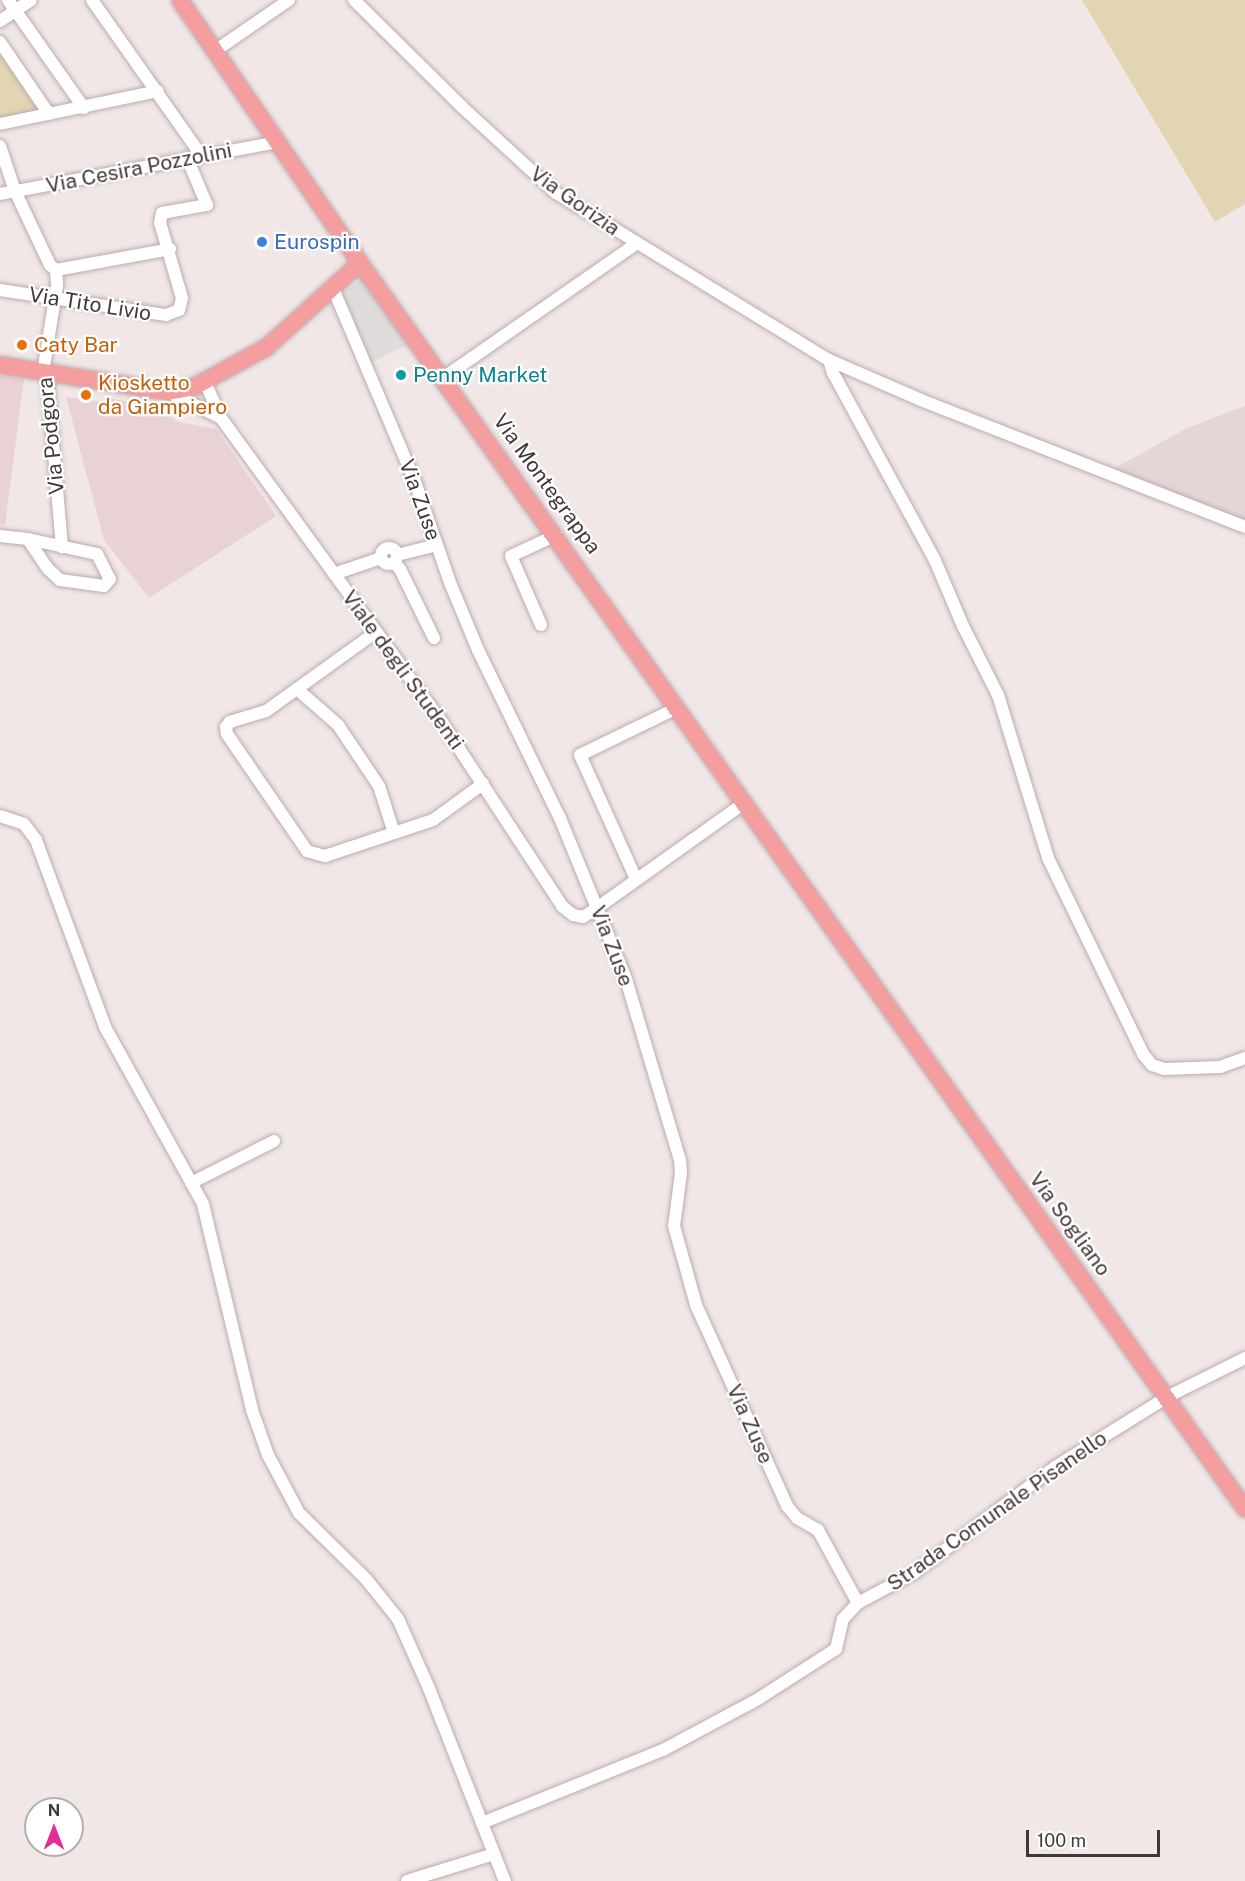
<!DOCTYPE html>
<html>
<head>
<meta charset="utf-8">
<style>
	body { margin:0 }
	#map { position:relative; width:1245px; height:1881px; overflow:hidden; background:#f2e7e7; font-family:"Public Sans",sans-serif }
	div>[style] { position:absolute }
	.residential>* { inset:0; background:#e5d6d6 }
	.education>* { inset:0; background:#e9d2d3 }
	.green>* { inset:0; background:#e2d5b4 }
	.parking>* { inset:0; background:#e0dcdc }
	.roads { filter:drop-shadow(0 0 2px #bcabac) drop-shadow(0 0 2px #bcabac) }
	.minor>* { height:12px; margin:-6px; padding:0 6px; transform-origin:6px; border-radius:6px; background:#fff }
	.minor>.ring { margin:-6px; padding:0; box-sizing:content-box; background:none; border:12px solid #fff; border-radius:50% }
	.major>* { height:16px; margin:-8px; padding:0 8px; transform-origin:8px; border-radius:8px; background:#f49e9f }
	.dots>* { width:16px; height:16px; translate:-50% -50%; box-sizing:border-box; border:3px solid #fff; border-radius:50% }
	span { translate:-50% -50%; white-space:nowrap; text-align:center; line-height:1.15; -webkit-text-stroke:4.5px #fff; paint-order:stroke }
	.street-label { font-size:21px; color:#443738 }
	.shop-label { font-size:21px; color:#366cbe }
	.left { translate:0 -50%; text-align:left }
	.food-label { font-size:21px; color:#c56008 }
	.culture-label { font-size:21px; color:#0d838f }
	.north { position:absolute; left:24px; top:1797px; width:60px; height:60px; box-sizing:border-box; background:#fff; border:2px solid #b4afaf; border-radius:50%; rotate:0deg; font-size:16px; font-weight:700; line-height:24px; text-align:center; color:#443738 }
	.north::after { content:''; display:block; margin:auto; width:21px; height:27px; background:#e42c97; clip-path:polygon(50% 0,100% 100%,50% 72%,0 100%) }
	.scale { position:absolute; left:1026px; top:1830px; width:134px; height:27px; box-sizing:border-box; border:3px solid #443738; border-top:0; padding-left:8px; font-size:18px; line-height:21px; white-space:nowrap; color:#443738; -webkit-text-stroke:4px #fff; paint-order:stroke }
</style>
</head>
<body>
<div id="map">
	<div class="residential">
		<i style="clip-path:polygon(1245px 406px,1245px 520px,1113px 469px,1187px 428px)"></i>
	</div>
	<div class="education">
		<i style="clip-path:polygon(0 376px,24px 379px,5px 525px,0 524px)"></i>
		<i style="clip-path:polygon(66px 397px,105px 402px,113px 399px,157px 406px,164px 414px,171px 414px,175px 421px,216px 429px,276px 516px,149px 598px,104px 540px)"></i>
	</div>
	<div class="green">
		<i style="clip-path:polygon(1082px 0,1245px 0,1245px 204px,1215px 222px)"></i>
		<i style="clip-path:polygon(0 54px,40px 112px,0 119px)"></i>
	</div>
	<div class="parking">
		<i style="clip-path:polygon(364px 276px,408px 344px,371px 363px,341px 295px)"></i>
	</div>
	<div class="roads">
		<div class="minor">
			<i style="left:8px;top:0;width:132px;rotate:54.9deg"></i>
			<i style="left:92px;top:0;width:189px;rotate:54.9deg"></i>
			<i style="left:354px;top:0;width:152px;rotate:44.7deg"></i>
			<i style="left:462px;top:107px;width:127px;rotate:42.5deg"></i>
			<i style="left:556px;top:193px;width:320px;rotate:31.5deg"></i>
			<i style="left:829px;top:360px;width:100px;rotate:23.5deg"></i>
			<i style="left:921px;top:400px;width:348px;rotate:21.4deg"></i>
			<i style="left:0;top:21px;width:37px;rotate:-34deg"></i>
			<i style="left:0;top:42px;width:87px;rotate:55.8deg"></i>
			<i style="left:215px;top:51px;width:90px;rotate:-34.6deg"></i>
			<i style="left:0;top:124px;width:161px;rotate:-11.8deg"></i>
			<i style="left:0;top:146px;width:47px;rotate:71.6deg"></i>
			<i style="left:15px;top:191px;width:82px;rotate:64.7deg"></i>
			<i style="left:50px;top:265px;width:8px;rotate:40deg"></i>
			<i style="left:56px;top:270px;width:16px;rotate:86deg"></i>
			<i style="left:57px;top:286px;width:87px;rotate:99.2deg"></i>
			<i style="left:43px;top:372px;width:13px;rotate:67deg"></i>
			<i style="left:48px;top:384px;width:164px;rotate:85.1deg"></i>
			<i style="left:0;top:194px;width:283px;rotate:-10.6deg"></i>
			<i style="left:56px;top:270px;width:116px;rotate:-10.4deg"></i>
			<i style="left:332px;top:286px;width:210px;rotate:67deg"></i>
			<i style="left:414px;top:479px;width:112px;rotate:70.8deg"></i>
			<i style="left:451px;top:585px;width:70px;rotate:67.4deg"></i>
			<i style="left:478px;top:650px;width:187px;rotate:64deg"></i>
			<i style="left:560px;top:818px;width:174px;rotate:67.7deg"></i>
			<i style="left:626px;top:979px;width:189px;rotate:73.4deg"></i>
			<i style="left:680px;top:1160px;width:13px;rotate:86deg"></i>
			<i style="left:681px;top:1173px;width:53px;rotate:97.5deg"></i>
			<i style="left:674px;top:1226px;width:82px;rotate:74.4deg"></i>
			<i style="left:696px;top:1305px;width:221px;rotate:65.6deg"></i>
			<i style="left:787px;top:1506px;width:16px;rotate:50deg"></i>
			<i style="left:797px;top:1518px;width:24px;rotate:30deg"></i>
			<i style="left:818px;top:1530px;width:83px;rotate:61.3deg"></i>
			<i style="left:0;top:290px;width:168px;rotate:8.6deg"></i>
			<i style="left:166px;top:315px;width:14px;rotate:-21deg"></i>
			<i style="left:179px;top:310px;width:12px;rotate:-76deg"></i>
			<i style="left:182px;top:298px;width:78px;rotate:-106.3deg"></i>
			<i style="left:160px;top:223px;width:10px;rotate:-79deg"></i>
			<i style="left:162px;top:213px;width:46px;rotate:-10.1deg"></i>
			<i style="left:207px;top:205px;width:51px;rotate:-113.1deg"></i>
			<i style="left:829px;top:360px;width:14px;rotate:73deg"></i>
			<i style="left:833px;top:373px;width:211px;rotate:61.4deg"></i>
			<i style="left:934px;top:558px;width:74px;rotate:66.9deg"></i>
			<i style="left:963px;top:626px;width:77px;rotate:63.1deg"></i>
			<i style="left:998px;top:695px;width:170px;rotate:72.9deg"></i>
			<i style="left:1048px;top:858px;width:218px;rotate:64.1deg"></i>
			<i style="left:1143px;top:1054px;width:14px;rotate:51deg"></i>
			<i style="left:1152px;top:1065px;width:13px;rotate:18deg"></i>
			<i style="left:1164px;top:1069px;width:56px;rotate:-2deg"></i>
			<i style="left:1220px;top:1067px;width:27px;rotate:-20deg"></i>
			<i style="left:443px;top:378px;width:236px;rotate:-34.8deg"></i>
			<i style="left:205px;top:382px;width:39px;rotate:66deg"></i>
			<i style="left:221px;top:418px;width:378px;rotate:54deg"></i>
			<i style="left:443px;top:724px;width:217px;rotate:56.8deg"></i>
			<i style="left:562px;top:906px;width:14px;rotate:39deg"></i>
			<i style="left:573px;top:915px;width:10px;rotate:11deg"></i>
			<i style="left:583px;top:917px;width:17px;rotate:-33deg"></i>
			<i style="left:597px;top:908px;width:181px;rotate:-35.5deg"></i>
			<i style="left:168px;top:392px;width:59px;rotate:26.1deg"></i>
			<i style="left:0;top:536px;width:28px;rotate:6deg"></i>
			<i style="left:28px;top:539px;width:71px;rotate:12.3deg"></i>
			<i style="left:97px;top:554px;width:28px;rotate:63deg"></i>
			<i style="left:110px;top:579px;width:9px;rotate:131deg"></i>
			<i style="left:104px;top:586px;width:44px;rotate:-172.2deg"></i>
			<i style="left:60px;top:580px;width:16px;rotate:-137deg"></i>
			<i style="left:48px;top:569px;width:36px;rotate:-124deg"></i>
			<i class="ring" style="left:381px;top:548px;width:4px;height:4px"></i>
			<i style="left:397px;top:555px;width:41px;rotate:-14deg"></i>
			<i style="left:394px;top:563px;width:8px;rotate:45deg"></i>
			<i style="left:400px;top:569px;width:77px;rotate:63.8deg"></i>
			<i style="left:334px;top:574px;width:50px;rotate:-18.8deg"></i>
			<i style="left:541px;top:625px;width:75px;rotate:-113.5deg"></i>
			<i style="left:511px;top:556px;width:50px;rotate:-25deg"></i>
			<i style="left:376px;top:632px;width:135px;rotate:144.3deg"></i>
			<i style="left:266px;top:711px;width:38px;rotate:163deg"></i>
			<i style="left:230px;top:722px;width:6px;rotate:129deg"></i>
			<i style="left:226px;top:727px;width:7px;rotate:82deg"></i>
			<i style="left:227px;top:734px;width:142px;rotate:55.6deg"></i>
			<i style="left:307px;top:851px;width:19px;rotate:16deg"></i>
			<i style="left:325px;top:856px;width:114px;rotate:-18.4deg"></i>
			<i style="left:433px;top:820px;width:62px;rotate:-35.8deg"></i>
			<i style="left:297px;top:689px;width:55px;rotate:41.3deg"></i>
			<i style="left:338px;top:725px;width:73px;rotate:56.1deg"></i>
			<i style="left:379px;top:786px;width:49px;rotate:72.3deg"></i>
			<i style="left:0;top:816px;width:25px;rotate:18deg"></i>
			<i style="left:24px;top:824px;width:20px;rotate:53deg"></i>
			<i style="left:36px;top:840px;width:199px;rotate:69.7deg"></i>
			<i style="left:105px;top:1027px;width:202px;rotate:61deg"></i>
			<i style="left:203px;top:1204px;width:212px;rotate:76.6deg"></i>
			<i style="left:252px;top:1410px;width:48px;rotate:70.4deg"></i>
			<i style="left:268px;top:1455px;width:66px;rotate:61.9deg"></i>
			<i style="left:299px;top:1513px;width:94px;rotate:44.6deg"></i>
			<i style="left:366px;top:1579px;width:51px;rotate:51.3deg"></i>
			<i style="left:398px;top:1619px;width:73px;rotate:65.9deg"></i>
			<i style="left:428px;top:1686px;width:210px;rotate:68.5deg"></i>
			<i style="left:636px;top:879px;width:136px;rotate:-114.3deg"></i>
			<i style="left:580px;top:755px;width:108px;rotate:-25.9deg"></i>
			<i style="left:191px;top:1183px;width:93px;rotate:-26.8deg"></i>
			<i style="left:482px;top:1823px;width:195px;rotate:-22deg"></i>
			<i style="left:663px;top:1750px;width:108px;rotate:-28.2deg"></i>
			<i style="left:758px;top:1699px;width:93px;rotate:-32.7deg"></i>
			<i style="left:836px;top:1649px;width:31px;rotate:-77deg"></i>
			<i style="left:843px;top:1619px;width:22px;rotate:-47deg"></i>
			<i style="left:858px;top:1603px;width:64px;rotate:-28.2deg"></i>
			<i style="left:914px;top:1573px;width:176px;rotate:-36.9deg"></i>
			<i style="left:1055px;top:1467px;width:132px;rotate:-32deg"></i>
			<i style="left:1167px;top:1397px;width:87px;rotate:-26.6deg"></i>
			<i style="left:407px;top:1881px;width:91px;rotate:-17.2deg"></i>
		</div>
		<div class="major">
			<i style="left:180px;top:0;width:319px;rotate:55.6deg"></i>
			<i style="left:360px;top:263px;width:1528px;rotate:54.61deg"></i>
			<i style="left:0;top:365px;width:170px;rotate:9.1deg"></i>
			<i style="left:168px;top:392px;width:26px;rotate:-11deg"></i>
			<i style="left:194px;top:387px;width:83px;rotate:-28.7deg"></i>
			<i style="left:267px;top:347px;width:125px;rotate:-42.1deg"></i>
		</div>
	</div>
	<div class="dots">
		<i style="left:262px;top:242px;background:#3f7fe0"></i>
		<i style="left:22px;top:345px;background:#e8710a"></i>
		<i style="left:401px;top:375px;background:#0f9aa8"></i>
		<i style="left:86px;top:395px;background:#e8710a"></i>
	</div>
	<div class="street-label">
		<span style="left:139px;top:168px;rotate:-11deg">Via Cesira Pozzolini</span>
		<span style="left:575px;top:201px;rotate:35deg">Via Gorizia</span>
		<span style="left:90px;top:304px;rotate:9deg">Via Tito Livio</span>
		<span style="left:51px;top:436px;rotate:-96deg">Via Podgora</span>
		<span style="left:547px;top:484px;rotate:54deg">Via Montegrappa</span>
		<span style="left:420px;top:500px;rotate:70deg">Via Zuse</span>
		<span style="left:403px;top:670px;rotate:54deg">Viale degli Studenti</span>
		<span style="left:612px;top:946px;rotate:69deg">Via Zuse</span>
		<span style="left:1070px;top:1224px;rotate:54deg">Via Sogliano</span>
		<span style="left:750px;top:1424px;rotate:66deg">Via Zuse</span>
		<span style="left:997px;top:1511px;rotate:-35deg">Strada Comunale Pisanello</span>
	</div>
	<div class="shop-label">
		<span class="left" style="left:274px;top:242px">Eurospin</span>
	</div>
	<div class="food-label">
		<span class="left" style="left:34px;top:345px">Caty Bar</span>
		<span class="left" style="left:98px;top:395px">Kiosketto<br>da Giampiero</span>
	</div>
	<div class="culture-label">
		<span class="left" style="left:413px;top:375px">Penny Market</span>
	</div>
	<div class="north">N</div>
	<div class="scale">100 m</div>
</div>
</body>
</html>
